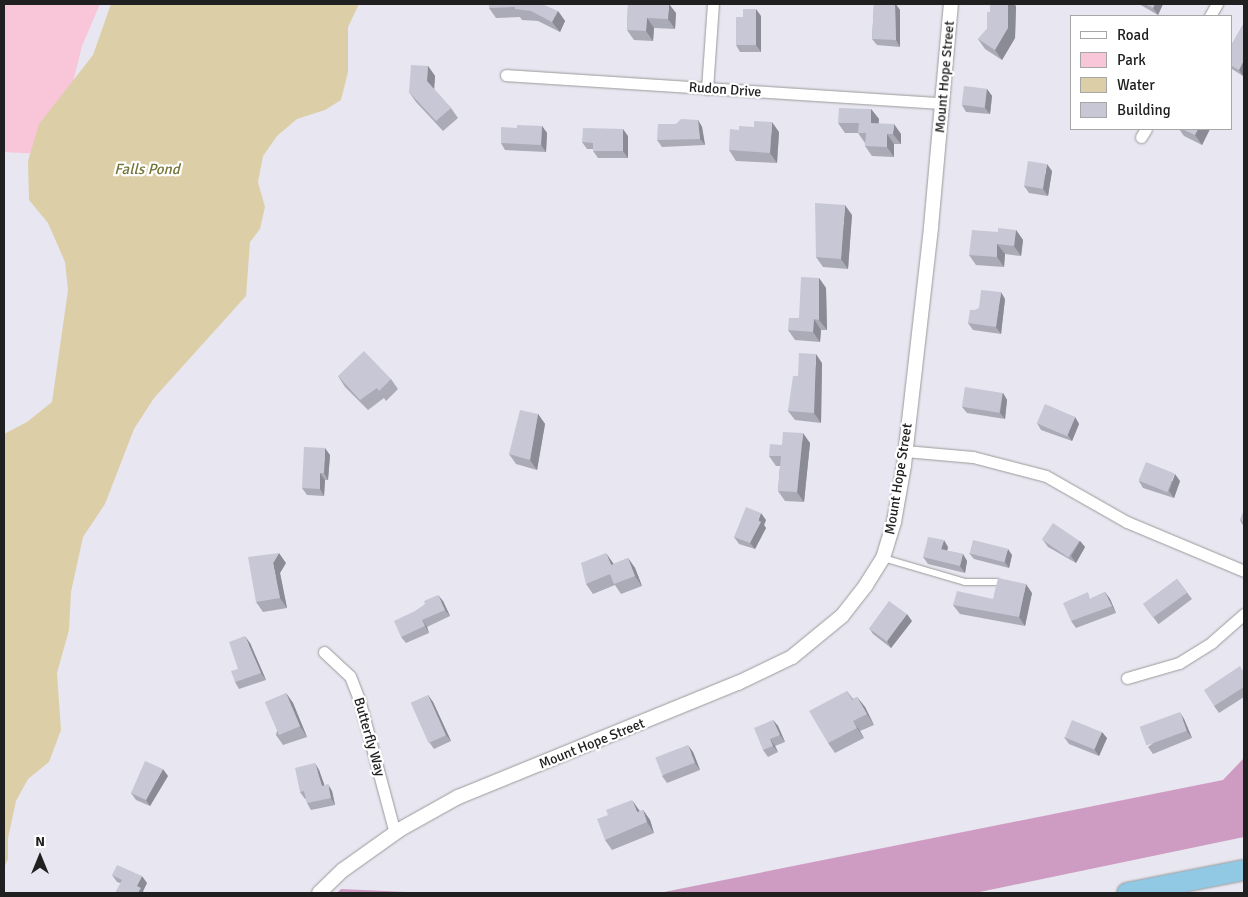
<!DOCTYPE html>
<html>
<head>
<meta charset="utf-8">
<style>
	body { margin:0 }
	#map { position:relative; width:1248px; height:897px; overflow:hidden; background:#e8e6f0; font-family:Signika,sans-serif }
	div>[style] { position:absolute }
	.forest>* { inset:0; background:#ce9cc2 }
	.park>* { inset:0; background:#f8c5d9 }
	.water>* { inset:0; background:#dccfa8 }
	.roads { filter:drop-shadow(0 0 1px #9a9a9a) drop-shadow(0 0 1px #9a9a9a) }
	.service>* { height:5.5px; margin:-2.75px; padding:0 2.75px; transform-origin:2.75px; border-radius:2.75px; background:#fff }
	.minor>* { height:11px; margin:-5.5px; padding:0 5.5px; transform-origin:5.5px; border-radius:5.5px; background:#fff }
	.tertiary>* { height:14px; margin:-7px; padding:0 7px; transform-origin:7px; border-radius:7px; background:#fff }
	.motorway>* { height:20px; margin:-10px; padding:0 10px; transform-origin:10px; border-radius:10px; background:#91c8e4 }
	.wall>* { inset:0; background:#ababb8; transform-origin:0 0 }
	.shaded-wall>* { inset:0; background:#8b8b96 }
	.building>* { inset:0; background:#c7c7d6; transform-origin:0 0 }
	span { translate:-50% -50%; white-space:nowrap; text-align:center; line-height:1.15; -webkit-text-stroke:4.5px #fff; paint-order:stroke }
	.street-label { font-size:14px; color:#202020 }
	.water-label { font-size:15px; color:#747639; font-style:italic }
	.frame { position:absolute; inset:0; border:5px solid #202020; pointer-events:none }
	.legend { position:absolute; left:1070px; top:15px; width:162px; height:115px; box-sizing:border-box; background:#fff; border:1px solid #a6a6a6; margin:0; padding:6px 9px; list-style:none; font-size:15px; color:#202020 }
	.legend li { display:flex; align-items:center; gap:10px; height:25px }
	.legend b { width:25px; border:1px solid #a6a6a6 }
	.north { position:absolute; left:15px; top:832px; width:50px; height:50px; -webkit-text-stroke:4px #fff; paint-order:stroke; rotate:0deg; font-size:14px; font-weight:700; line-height:20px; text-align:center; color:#202020 }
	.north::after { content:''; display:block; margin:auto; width:18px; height:22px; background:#202020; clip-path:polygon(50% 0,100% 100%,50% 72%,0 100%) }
</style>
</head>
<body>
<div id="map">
	<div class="forest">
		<i style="clip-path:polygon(1244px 758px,1244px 837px,975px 893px,659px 893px,1223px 780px)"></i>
		<i style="clip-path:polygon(341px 889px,429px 893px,337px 893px)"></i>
	</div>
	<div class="park">
		<i style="clip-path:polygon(4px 4px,100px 4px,82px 46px,68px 102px,61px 155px,4px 152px)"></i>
	</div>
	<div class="water">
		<i style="clip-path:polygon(111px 4px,359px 4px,348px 27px,348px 72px,341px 100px,325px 110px,297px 119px,277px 136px,263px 156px,258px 182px,265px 207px,260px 229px,250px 242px,246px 296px,154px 398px,134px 429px,105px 504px,83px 537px,71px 592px,69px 630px,57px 673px,61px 730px,49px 762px,28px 779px,16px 801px,8px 838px,8px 859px,4px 868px,4px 434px,27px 422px,52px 402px,68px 290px,65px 262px,48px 223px,29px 200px,28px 161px,39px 124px,93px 55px)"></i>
	</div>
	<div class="roads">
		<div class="service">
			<i style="left:883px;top:558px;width:85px;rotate:16.3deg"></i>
			<i style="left:965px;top:582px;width:32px"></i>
		</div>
		<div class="minor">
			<i style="left:1210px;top:16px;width:14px;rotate:-60deg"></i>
			<i style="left:506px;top:75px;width:438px;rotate:3.7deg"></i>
			<i style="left:707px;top:89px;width:85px;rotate:-86deg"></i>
			<i style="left:1141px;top:137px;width:9px;rotate:-58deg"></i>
			<i style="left:905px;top:451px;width:68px;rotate:5deg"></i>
			<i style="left:973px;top:457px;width:75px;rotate:14.6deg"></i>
			<i style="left:1046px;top:476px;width:93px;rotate:29.6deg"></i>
			<i style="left:1127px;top:522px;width:127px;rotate:22.7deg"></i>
			<i style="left:324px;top:652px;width:35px;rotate:43deg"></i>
			<i style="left:350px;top:676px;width:25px;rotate:69deg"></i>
			<i style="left:359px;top:699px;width:139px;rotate:75deg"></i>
			<i style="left:1127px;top:678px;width:54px;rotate:-16.1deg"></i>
			<i style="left:1179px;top:663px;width:39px;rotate:-32deg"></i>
			<i style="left:1212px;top:642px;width:43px;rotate:-41.2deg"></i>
		</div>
		<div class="tertiary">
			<i style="left:319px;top:893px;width:33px;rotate:-44deg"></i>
			<i style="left:343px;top:870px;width:69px;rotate:-35.5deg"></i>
			<i style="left:399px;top:830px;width:68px;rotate:-29.2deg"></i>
			<i style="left:458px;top:797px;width:302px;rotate:-22.2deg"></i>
			<i style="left:738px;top:683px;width:60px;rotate:-25.7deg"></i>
			<i style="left:792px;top:657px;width:65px;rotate:-39.4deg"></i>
			<i style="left:842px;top:616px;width:39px;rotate:-52deg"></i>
			<i style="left:866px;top:585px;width:32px;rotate:-58deg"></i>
			<i style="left:883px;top:558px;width:38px;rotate:-73deg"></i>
			<i style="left:894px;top:522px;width:58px;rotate:-80deg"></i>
			<i style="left:904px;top:465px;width:240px;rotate:-83.5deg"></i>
			<i style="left:931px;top:227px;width:224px;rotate:-84.9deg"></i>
		</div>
		<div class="motorway">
			<i style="left:1127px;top:893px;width:119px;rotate:-11.1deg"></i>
		</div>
	</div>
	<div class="wall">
		<i style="clip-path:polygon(489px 4px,558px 11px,565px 21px,560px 32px,538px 21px,522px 20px,520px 17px,496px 18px,489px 8px)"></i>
		<i style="clip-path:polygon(628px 4px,676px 13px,675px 29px,654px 28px,653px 41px,634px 40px,627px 30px)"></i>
		<i style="clip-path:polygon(874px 4px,896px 4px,900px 10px,900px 47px,877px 45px,872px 39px)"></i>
		<i style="clip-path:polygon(1139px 4px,1163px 4px,1158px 15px)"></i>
		<i style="clip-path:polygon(1016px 6px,1015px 38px,1002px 60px,985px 49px,978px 39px,987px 29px,990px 12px)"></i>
		<i style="clip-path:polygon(761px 16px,761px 52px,740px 52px,736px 45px)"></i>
		<i style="clip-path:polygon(1244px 23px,1244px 75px,1243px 76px,1232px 69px,1232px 44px)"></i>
		<i style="clip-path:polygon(428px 66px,435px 76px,434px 89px,451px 108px,458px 118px,443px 131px,416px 102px,409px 92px)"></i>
		<i style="clip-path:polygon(987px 89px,992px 96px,990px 114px,966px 112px,962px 105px)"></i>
		<i style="clip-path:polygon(871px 109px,879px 119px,878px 123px,901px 134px,901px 144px,894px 144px,894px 157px,872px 156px,865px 146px,865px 143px,858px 133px,845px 133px,838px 123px)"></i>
		<i style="clip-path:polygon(698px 120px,702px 127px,705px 145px,662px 147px,657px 140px,676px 124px)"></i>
		<i style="clip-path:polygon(542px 126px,547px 133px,546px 152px,505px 150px,501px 143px,517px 128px)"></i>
		<i style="clip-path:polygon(1179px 129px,1210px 129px,1202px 145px,1184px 136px)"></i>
		<i style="clip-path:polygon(779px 132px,777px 163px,736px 161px,729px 150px)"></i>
		<i style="clip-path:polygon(628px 136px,628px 158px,598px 158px,593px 151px,593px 149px,587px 149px,582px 142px)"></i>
		<i style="clip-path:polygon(1052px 171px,1048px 196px,1029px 193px,1024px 186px)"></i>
		<i style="clip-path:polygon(852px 215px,848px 269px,823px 267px,816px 257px)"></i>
		<i style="clip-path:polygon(1016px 230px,1023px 240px,1021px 256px,1005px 254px,1004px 267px,976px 265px,969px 255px,998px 232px)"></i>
		<i style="clip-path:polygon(819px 278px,826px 288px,827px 330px,821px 330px,820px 342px,795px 340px,788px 330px,799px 318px)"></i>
		<i style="clip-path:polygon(1005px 299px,1001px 334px,973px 330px,968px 323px,975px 310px)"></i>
		<i style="clip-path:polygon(822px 363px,821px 423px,795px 420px,788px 411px,798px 376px)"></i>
		<i style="clip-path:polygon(338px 376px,391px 379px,398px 389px,386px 401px,384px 398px,368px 410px,345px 387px)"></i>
		<i style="clip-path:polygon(1003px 393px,1007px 400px,1005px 419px,967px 413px,962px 407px)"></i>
		<i style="clip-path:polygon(538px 414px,545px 424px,537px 470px,516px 464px,509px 454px)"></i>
		<i style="clip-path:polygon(1075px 417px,1079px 424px,1072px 441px,1041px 430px,1037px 423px)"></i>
		<i style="clip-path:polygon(810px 443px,804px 502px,785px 501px,778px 491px,780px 466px,776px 466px,769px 456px,782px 445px)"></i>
		<i style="clip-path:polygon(330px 455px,328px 480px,325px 480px,324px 496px,307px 495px,302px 488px)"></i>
		<i style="clip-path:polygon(1139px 481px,1180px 481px,1174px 498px,1143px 488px)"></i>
		<i style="clip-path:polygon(1244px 510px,1244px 527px,1240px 520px)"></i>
		<i style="clip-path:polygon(766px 520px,764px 525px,766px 528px,755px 549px,739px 544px,734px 537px)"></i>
		<i style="clip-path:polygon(1043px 540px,1080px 541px,1085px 547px,1076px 563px,1048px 547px)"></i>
		<i style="clip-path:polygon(948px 547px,947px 551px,963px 554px,967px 561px,965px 573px,928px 564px,923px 557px)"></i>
		<i style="clip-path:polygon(969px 553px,1012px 555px,1009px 568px,974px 559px)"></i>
		<i style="clip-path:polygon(628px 558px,635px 568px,642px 586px,621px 594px,615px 585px,593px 594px,586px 584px,613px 563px,614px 564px)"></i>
		<i style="clip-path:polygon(286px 563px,280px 573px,287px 608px,263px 612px,256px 602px)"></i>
		<i style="left:1177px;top:579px;width:25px;height:42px;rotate:53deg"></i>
		<i style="clip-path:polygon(1105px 592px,1110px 599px,1116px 613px,1076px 628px,1071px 621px,1092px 598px)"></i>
		<i style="clip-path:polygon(1032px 593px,1025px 626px,960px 614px,953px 605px)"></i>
		<i style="clip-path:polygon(443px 601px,450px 616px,427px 627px,429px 633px,406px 643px,401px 637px)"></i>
		<i style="clip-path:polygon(912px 621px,891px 648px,873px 634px,869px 628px)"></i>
		<i style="clip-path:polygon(250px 643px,266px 680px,239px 689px,235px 682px,238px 669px)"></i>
		<i style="clip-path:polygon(1244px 673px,1244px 697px,1219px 713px,1214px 706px)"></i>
		<i style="clip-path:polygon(847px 691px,853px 699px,857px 697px,865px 707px,874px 725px,860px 731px,864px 738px,835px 753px,828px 743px)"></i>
		<i style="clip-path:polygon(286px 693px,293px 703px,307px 737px,283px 745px,276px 735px)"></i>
		<i style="clip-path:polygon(428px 695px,433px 702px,451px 741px,434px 749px,429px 742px)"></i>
		<i style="clip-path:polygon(1184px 719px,1192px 738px,1153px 754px,1148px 747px)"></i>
		<i style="clip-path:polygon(773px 720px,778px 726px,785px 742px,775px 746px,778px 752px,768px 757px,763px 750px)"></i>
		<i style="clip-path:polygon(1064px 737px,1107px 738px,1099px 756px,1069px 744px)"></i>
		<i style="clip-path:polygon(693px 752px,700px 770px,667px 783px,662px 776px)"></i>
		<i style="clip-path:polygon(319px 770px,324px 785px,332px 791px,335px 805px,311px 810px,307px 803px,306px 799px,305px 799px,300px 792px)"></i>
		<i style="clip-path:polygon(168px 776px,150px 806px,136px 800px,131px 793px)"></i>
		<i style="clip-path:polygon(639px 810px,640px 811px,643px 810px,650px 820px,654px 833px,612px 850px,605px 840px)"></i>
		<i style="clip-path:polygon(112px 875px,147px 883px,143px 891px,120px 883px,117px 882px)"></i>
	</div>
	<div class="shaded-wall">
		<i style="clip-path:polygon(669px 4px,676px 13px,675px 29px,668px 19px)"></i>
		<i style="clip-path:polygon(895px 4px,900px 10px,900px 47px,896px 40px)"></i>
		<i style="clip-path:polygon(1008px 4px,1014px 4px,1016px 6px,1015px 38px,1002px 60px,995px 50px)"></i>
		<i style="clip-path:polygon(1155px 4px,1163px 4px,1158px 15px,1153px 8px)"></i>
		<i style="clip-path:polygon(756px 9px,761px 16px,761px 52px,756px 45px)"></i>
		<i style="clip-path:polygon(558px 11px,565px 21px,560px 32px,552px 22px)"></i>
		<i style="clip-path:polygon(647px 18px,654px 28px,653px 41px,646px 31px)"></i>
		<i style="clip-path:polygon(1244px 60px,1244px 75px,1243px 76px,1239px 70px)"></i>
		<i style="clip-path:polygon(428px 66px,435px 76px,434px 91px,427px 81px)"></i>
		<i style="clip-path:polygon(987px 89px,992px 96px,990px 114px,985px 108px)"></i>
		<i style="clip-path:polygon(871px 109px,879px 119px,878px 133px,871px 123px)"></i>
		<i style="clip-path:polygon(698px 120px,702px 127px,705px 145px,700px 139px)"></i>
		<i style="clip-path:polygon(772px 122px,779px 132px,777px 163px,770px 153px)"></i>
		<i style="clip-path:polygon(894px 124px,901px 134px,901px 144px,893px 134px)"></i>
		<i style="clip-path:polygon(542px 126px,547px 133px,546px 152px,541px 145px)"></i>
		<i style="clip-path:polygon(623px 129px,628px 136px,628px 158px,623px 151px)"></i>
		<i style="clip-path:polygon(1198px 129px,1210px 129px,1202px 145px,1195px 135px)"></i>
		<i style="clip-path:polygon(887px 134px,894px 144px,894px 157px,887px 147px)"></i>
		<i style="clip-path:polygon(1047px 164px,1052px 171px,1048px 196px,1043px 189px)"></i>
		<i style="clip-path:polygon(845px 205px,852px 215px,848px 269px,841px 259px)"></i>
		<i style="clip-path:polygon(1016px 230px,1023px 240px,1021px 256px,1014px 246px)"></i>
		<i style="clip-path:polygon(997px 244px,1005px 254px,1004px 267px,997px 257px)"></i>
		<i style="clip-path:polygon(819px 278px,826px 288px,827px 330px,819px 320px)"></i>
		<i style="clip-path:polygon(1001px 292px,1005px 299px,1001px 334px,996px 327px)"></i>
		<i style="clip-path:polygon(814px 319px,821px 330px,820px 342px,813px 332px)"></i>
		<i style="clip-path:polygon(816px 354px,822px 363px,821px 423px,814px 413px)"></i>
		<i style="clip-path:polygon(1003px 393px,1007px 400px,1005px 419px,1000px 413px)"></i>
		<i style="clip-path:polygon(538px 414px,545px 424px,537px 470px,530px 460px)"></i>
		<i style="clip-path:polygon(1075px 417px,1079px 424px,1072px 441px,1067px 434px)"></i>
		<i style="clip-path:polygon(803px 433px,810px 443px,804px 502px,797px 492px)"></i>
		<i style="clip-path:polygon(325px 448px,330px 455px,328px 480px,324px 473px)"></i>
		<i style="clip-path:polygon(320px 473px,325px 480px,324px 496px,320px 489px)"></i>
		<i style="clip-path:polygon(1175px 474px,1180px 481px,1174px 498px,1169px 491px)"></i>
		<i style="clip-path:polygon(761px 513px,766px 520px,764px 525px,766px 528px,755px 549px,750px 543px)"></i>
		<i style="clip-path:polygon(944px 540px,948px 547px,946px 556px,941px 549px)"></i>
		<i style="clip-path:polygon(1080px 541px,1085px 547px,1076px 563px,1071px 556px)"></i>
		<i style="clip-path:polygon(1008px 549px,1012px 555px,1009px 568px,1004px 561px)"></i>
		<i style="clip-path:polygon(279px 553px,286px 563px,280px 573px,287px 608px,280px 598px,273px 563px)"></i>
		<i style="clip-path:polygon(606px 553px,613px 563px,618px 575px,611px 565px)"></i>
		<i style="clip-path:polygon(963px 554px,967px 561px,965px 573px,960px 566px)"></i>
		<i style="clip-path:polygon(628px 558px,635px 568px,642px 586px,635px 576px)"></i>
		<i style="clip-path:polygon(1026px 584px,1032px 593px,1025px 626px,1019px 617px)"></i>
		<i style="clip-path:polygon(1105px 592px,1110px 599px,1116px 613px,1112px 606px)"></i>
		<i style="clip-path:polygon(438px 595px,443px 601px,450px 616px,445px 610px)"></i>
		<i style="clip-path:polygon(907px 614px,912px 621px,891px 648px,887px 641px)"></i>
		<i style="clip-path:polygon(422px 620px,427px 627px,429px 633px,425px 626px)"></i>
		<i style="clip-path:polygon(245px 636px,250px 643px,266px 680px,261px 673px)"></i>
		<i style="clip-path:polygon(286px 693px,293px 703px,307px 737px,300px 726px)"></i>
		<i style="clip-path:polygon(428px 695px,433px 702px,451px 741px,446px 735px)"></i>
		<i style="clip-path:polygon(857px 697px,865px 707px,874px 725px,867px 714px)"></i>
		<i style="clip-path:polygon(1180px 712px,1184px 719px,1192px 738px,1187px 731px)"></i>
		<i style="clip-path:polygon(773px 720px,778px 726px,785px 742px,780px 735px)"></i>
		<i style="clip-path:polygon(853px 721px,860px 731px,864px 738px,857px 728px)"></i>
		<i style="clip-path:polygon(1102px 732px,1107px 738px,1099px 756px,1094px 749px)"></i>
		<i style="clip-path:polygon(770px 739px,775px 746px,778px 752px,773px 746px)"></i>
		<i style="clip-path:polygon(688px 745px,693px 752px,700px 770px,695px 763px)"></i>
		<i style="clip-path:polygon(315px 763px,319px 770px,327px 792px,322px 786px)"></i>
		<i style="clip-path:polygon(163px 769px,168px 776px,150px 806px,146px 800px)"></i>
		<i style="clip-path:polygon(328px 784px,332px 791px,335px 805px,331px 798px)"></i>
		<i style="clip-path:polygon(632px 800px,639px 810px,644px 822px,637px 812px)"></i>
		<i style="clip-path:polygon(643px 810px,650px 820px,654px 833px,647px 822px)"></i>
		<i style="clip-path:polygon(142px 876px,147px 883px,143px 891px,144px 893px,138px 893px,137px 886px)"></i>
	</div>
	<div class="building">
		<i style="clip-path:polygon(489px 4px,542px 4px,558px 11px,552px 22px,531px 11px,515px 9px,515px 7px,489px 8px)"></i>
		<i style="clip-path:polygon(628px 4px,669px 4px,668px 19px,647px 18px,646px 31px,627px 30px)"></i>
		<i style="clip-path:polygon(874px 4px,895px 4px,896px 40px,872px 39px)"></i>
		<i style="clip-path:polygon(990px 4px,1008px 4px,1008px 28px,995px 50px,978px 39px,987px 29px,987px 12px,990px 12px)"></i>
		<i style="clip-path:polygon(1145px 4px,1155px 4px,1153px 8px)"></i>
		<i style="clip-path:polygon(743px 9px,756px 9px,756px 45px,736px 45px,736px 17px,743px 17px)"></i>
		<i style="clip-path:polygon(1244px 23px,1244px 60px,1239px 70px,1232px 66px,1232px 44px)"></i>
		<i style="clip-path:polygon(411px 65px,428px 66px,427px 81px,451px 108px,436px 121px,409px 92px)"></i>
		<i style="left:964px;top:86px;width:23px;height:19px;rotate:7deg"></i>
		<i style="clip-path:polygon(839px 108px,871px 109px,871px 123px,894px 124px,893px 134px,887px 134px,887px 147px,865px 146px,866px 133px,858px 133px,859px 123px,838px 123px)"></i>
		<i style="clip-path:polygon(681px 119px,698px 120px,700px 139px,657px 140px,658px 124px,676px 124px)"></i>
		<i style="clip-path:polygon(754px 121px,772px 122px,770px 153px,729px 150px,730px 129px,739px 130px,739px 126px,754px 127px)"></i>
		<i style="clip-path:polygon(517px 125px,542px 126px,541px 145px,501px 143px,501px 127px,517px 128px)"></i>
		<i style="clip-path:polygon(583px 128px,623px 129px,623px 151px,593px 151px,593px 143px,582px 142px)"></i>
		<i style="clip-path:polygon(1182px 129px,1198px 129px,1195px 135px)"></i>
		<i style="left:1028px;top:161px;width:19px;height:25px;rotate:9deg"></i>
		<i style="clip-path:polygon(815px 203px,845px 205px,841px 259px,816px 257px)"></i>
		<i style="clip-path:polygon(998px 228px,1016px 230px,1014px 246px,997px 244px,997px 257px,969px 255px,972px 230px,998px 232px)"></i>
		<i style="clip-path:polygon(801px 277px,819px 278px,819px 320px,814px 319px,813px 332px,788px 330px,789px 318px,799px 318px)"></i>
		<i style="clip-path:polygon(981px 290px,1001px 292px,996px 327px,968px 323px,970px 310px,975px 310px,979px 308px)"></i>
		<i style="clip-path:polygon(364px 351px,391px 379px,379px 391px,377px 388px,360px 400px,338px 376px)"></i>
		<i style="clip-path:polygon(799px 353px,816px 354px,814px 413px,788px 411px,793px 376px,798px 376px)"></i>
		<i style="left:965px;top:387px;width:38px;height:20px;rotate:9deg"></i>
		<i style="left:1045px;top:404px;width:33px;height:21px;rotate:23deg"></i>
		<i style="clip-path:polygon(520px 410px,538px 414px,530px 460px,509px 454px)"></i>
		<i style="clip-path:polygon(783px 432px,803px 433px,797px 492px,778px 491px,781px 456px,769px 456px,770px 444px,782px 445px)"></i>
		<i style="clip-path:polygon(304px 447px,325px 448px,324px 473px,320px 473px,320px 489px,302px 488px)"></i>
		<i style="left:1146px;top:462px;width:31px;height:20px;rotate:22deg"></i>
		<i style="clip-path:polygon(746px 507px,761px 513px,758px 520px,761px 522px,750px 543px,734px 537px)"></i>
		<i style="clip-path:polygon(1244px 510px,1244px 522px,1240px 520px)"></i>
		<i style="left:1053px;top:523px;width:32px;height:20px;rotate:34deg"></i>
		<i style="clip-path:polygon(928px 537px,944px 540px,941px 549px,963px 554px,960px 566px,923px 557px)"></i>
		<i style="left:973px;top:540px;width:36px;height:14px;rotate:14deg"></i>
		<i style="clip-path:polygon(279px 553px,273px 563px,280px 598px,256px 602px,248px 557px)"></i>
		<i style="clip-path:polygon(606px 553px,611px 565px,628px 558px,635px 576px,614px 584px,610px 574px,586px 584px,581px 563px)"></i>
		<i style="clip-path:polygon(998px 578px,1026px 584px,1019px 617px,953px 605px,957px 591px,993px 599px)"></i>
		<i style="left:1177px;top:579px;width:17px;height:42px;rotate:54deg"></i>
		<i style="clip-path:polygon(1088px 592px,1090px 599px,1105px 592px,1112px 606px,1071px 621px,1063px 603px)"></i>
		<i style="clip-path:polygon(438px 595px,445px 610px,422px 620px,425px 626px,401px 637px,394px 621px,415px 611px,425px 604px,424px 601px)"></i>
		<i style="left:889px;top:601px;width:22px;height:34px;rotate:36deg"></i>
		<i style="clip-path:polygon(245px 636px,261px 673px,235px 682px,231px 671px,238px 669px,229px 642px)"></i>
		<i style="clip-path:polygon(1240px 666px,1244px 673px,1244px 687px,1214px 706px,1204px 690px)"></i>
		<i style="clip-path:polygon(847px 691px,852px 700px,857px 697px,867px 714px,853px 721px,857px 728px,828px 743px,809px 711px)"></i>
		<i style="left:286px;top:693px;width:36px;height:23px;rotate:67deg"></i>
		<i style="left:428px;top:695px;width:44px;height:19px;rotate:66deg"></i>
		<i style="left:1180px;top:712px;width:20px;height:43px;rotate:70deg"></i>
		<i style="clip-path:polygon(773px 720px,780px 735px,770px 739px,773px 746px,763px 750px,754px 728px)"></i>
		<i style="left:1072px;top:720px;width:32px;height:19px;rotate:22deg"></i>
		<i style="left:688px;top:745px;width:19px;height:35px;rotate:69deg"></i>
		<i style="clip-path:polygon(145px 761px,163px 769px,146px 800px,131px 793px)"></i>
		<i style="clip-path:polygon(315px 763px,322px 786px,328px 784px,331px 798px,307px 803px,304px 791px,300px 792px,295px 768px)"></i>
		<i style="clip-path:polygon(632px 800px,637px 812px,643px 810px,647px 822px,605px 840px,597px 819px,608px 815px,606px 810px)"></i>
		<i style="clip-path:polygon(117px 865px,142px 876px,137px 886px,141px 888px,138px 893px,115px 893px,122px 880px,112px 875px)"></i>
	</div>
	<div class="street-label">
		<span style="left:945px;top:77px;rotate:-85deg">Mount Hope Street</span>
		<span style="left:725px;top:90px;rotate:4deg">Rudon Drive</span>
		<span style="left:899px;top:479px;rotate:-81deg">Mount Hope Street</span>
		<span style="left:369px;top:737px;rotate:74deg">Butterfly Way</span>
		<span style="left:592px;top:744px;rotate:-22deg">Mount Hope Street</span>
	</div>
	<div class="water-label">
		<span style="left:147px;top:170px">Falls Pond</span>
	</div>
	<div class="frame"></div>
	<ul class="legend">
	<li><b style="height:6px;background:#fff"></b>Road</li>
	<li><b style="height:14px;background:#f8c5d9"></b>Park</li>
	<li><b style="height:14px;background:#dccfa8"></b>Water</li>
	<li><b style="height:14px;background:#c7c7d6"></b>Building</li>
	</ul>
	<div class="north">N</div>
</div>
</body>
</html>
